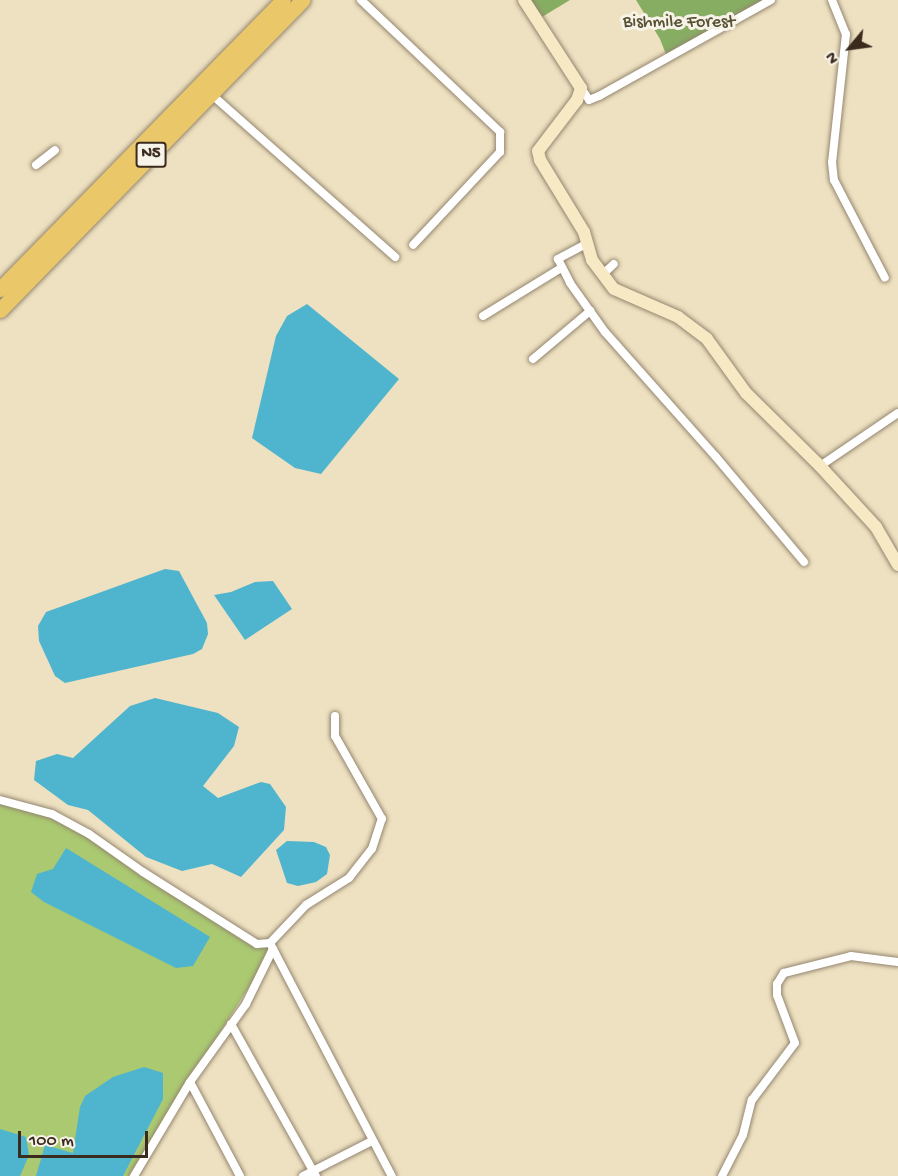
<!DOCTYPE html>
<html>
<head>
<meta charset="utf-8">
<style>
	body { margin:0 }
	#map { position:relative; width:898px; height:1176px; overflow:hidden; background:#eee1c1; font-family:"Gochi Hand",sans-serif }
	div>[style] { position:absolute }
	.green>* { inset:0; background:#aac971 }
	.forest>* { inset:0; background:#87ad63 }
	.water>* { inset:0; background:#4fb4ce }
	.roads { filter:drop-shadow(0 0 2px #948670) drop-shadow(0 0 2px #948670) }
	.street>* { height:8px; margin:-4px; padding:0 4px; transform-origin:4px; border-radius:4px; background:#fff }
	.secondary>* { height:12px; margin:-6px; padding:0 6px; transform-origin:6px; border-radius:6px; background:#f7e9c3 }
	.highway>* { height:15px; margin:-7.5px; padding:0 7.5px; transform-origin:7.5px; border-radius:7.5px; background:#eac769 }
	span { translate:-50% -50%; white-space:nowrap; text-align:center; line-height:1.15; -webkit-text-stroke:6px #f7f3e8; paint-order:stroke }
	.shield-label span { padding:2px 4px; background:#f7f3e8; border:2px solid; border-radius:4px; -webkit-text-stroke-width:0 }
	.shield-label { font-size:16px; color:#3b2a1e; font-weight:700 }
	.park-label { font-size:18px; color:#575233 }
	.north { position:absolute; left:820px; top:18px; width:60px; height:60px; -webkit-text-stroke:4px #f7f3e8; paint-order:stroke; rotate:241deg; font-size:16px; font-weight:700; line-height:24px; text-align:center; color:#3b2a1e }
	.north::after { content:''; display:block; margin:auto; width:21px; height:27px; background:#3b2a1e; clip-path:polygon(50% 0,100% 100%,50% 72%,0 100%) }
	.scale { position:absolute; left:18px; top:1131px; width:130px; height:27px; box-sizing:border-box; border:3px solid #3b2a1e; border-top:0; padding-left:8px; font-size:18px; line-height:21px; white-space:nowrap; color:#3b2a1e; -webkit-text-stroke:4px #f7f3e8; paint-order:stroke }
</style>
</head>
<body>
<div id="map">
	<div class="green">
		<i style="clip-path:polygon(0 799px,73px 826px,273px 949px,129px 1176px,0 1176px)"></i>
	</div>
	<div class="forest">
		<i style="clip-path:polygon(528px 0,570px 0,542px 17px)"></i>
		<i style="clip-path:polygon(636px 0,771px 0,667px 57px,660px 39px)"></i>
	</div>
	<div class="water">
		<i style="clip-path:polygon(307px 304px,399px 379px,321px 474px,295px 468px,252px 438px,276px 336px,287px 316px)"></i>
		<i style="clip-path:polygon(165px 569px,179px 571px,207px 623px,208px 634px,202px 649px,193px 654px,65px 683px,55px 676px,39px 641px,38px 626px,46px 612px)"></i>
		<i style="clip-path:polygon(273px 581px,292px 609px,245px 640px,214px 595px,231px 592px,255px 582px)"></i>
		<i style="clip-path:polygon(155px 698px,218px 713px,239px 727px,234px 746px,203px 786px,218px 798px,261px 782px,270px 784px,286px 807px,284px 830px,241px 877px,212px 864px,182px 871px,146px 857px,88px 810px,68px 805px,34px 780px,36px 761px,57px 754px,73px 758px,130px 706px)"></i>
		<i style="clip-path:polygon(287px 841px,314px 842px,326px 847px,330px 855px,327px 874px,316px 882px,298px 886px,287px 883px,276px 850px)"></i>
		<i style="clip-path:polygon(66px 848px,210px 937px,193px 966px,176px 968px,44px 902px,31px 892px,37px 874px,53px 869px)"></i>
		<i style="clip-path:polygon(144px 1067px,163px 1073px,163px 1099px,123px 1176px,36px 1176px,45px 1145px,73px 1153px,80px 1107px,85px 1096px,113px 1077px)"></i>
		<i style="clip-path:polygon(0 1129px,26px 1137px,29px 1155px,20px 1176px,0 1176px)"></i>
	</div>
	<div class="roads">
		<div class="street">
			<i style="left:361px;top:0;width:192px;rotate:43.5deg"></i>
			<i style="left:500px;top:132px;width:20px;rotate:90deg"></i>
			<i style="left:500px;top:152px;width:127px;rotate:133.1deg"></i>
			<i style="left:832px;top:0;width:37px;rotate:68deg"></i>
			<i style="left:846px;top:34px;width:129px;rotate:96.2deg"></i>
			<i style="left:832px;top:162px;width:18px;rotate:84deg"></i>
			<i style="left:834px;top:180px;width:110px;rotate:62.5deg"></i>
			<i style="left:581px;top:88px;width:14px;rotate:56deg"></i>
			<i style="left:589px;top:100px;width:11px;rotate:-22deg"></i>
			<i style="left:599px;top:96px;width:197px;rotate:-29.2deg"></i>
			<i style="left:211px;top:94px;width:246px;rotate:41.5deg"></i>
			<i style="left:36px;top:165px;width:24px;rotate:-38deg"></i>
			<i style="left:586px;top:244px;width:32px;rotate:152deg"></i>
			<i style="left:558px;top:259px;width:27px;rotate:63deg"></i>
			<i style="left:570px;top:283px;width:60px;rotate:54.5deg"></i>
			<i style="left:605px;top:332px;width:167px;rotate:48.4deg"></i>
			<i style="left:716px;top:457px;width:137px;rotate:50deg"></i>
			<i style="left:602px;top:275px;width:16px;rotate:-43deg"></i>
			<i style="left:483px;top:316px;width:92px;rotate:-31.6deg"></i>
			<i style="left:533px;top:359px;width:75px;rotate:-40.1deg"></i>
			<i style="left:820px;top:466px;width:94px;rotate:-34.2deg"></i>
			<i style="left:0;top:800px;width:54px;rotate:15.1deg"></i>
			<i style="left:52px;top:814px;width:42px;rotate:28.4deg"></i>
			<i style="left:89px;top:834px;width:66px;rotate:35.1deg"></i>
			<i style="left:143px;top:872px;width:135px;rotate:32.3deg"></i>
			<i style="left:257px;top:944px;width:13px;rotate:-4deg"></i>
			<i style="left:270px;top:943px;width:52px;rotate:-46.5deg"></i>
			<i style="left:306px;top:905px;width:51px;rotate:-32.1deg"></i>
			<i style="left:349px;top:878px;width:37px;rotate:-52deg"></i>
			<i style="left:372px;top:849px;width:32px;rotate:-72deg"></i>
			<i style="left:382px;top:819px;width:95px;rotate:-119.5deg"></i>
			<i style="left:335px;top:736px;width:20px;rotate:-90deg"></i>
			<i style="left:271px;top:945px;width:261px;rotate:62.4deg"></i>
			<i style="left:231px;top:1024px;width:174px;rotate:60.8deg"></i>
			<i style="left:134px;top:1176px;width:109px;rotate:-59.2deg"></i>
			<i style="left:240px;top:1176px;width:106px;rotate:-118deg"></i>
			<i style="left:190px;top:1082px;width:96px;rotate:-54.3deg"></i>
			<i style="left:246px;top:1004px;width:61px;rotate:-63.9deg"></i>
			<i style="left:303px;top:1176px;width:77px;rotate:-26.9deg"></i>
			<i style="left:722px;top:1176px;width:46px;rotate:-62.9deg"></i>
			<i style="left:743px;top:1135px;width:36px;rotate:-76deg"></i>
			<i style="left:752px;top:1100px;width:71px;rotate:-53deg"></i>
			<i style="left:795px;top:1043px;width:51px;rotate:-110.6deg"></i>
			<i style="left:777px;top:995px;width:11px;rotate:-90deg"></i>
			<i style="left:777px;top:984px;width:13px;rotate:-58deg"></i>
			<i style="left:784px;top:973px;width:69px;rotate:-14.2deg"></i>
			<i style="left:851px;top:956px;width:47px;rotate:7.3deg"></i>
		</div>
		<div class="secondary">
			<i style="left:524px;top:0;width:105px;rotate:57.1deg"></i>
			<i style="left:581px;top:88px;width:13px;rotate:108deg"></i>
			<i style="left:577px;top:100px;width:64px;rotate:127.4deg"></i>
			<i style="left:538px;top:151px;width:9px;rotate:77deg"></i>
			<i style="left:540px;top:160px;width:84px;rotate:58.6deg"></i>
			<i style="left:584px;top:232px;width:29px;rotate:74deg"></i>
			<i style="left:592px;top:260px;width:36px;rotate:53deg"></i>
			<i style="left:614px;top:289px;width:70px;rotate:23.6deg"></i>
			<i style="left:678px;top:317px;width:36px;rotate:37deg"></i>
			<i style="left:707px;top:339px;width:67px;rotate:54.2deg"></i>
			<i style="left:746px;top:393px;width:104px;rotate:44.6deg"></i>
			<i style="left:820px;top:466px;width:83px;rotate:47.4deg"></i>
			<i style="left:876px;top:527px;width:44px;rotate:59.9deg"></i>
		</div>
		<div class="highway">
			<i style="left:0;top:289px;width:404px;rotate:-45.6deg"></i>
			<i style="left:0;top:310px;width:433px;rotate:-45.7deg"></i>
		</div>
	</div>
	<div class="shield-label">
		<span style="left:151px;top:155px">N5</span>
	</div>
	<div class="park-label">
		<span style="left:679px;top:23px">Bishmile Forest</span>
	</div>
	<div class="north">N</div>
	<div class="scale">100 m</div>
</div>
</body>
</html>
